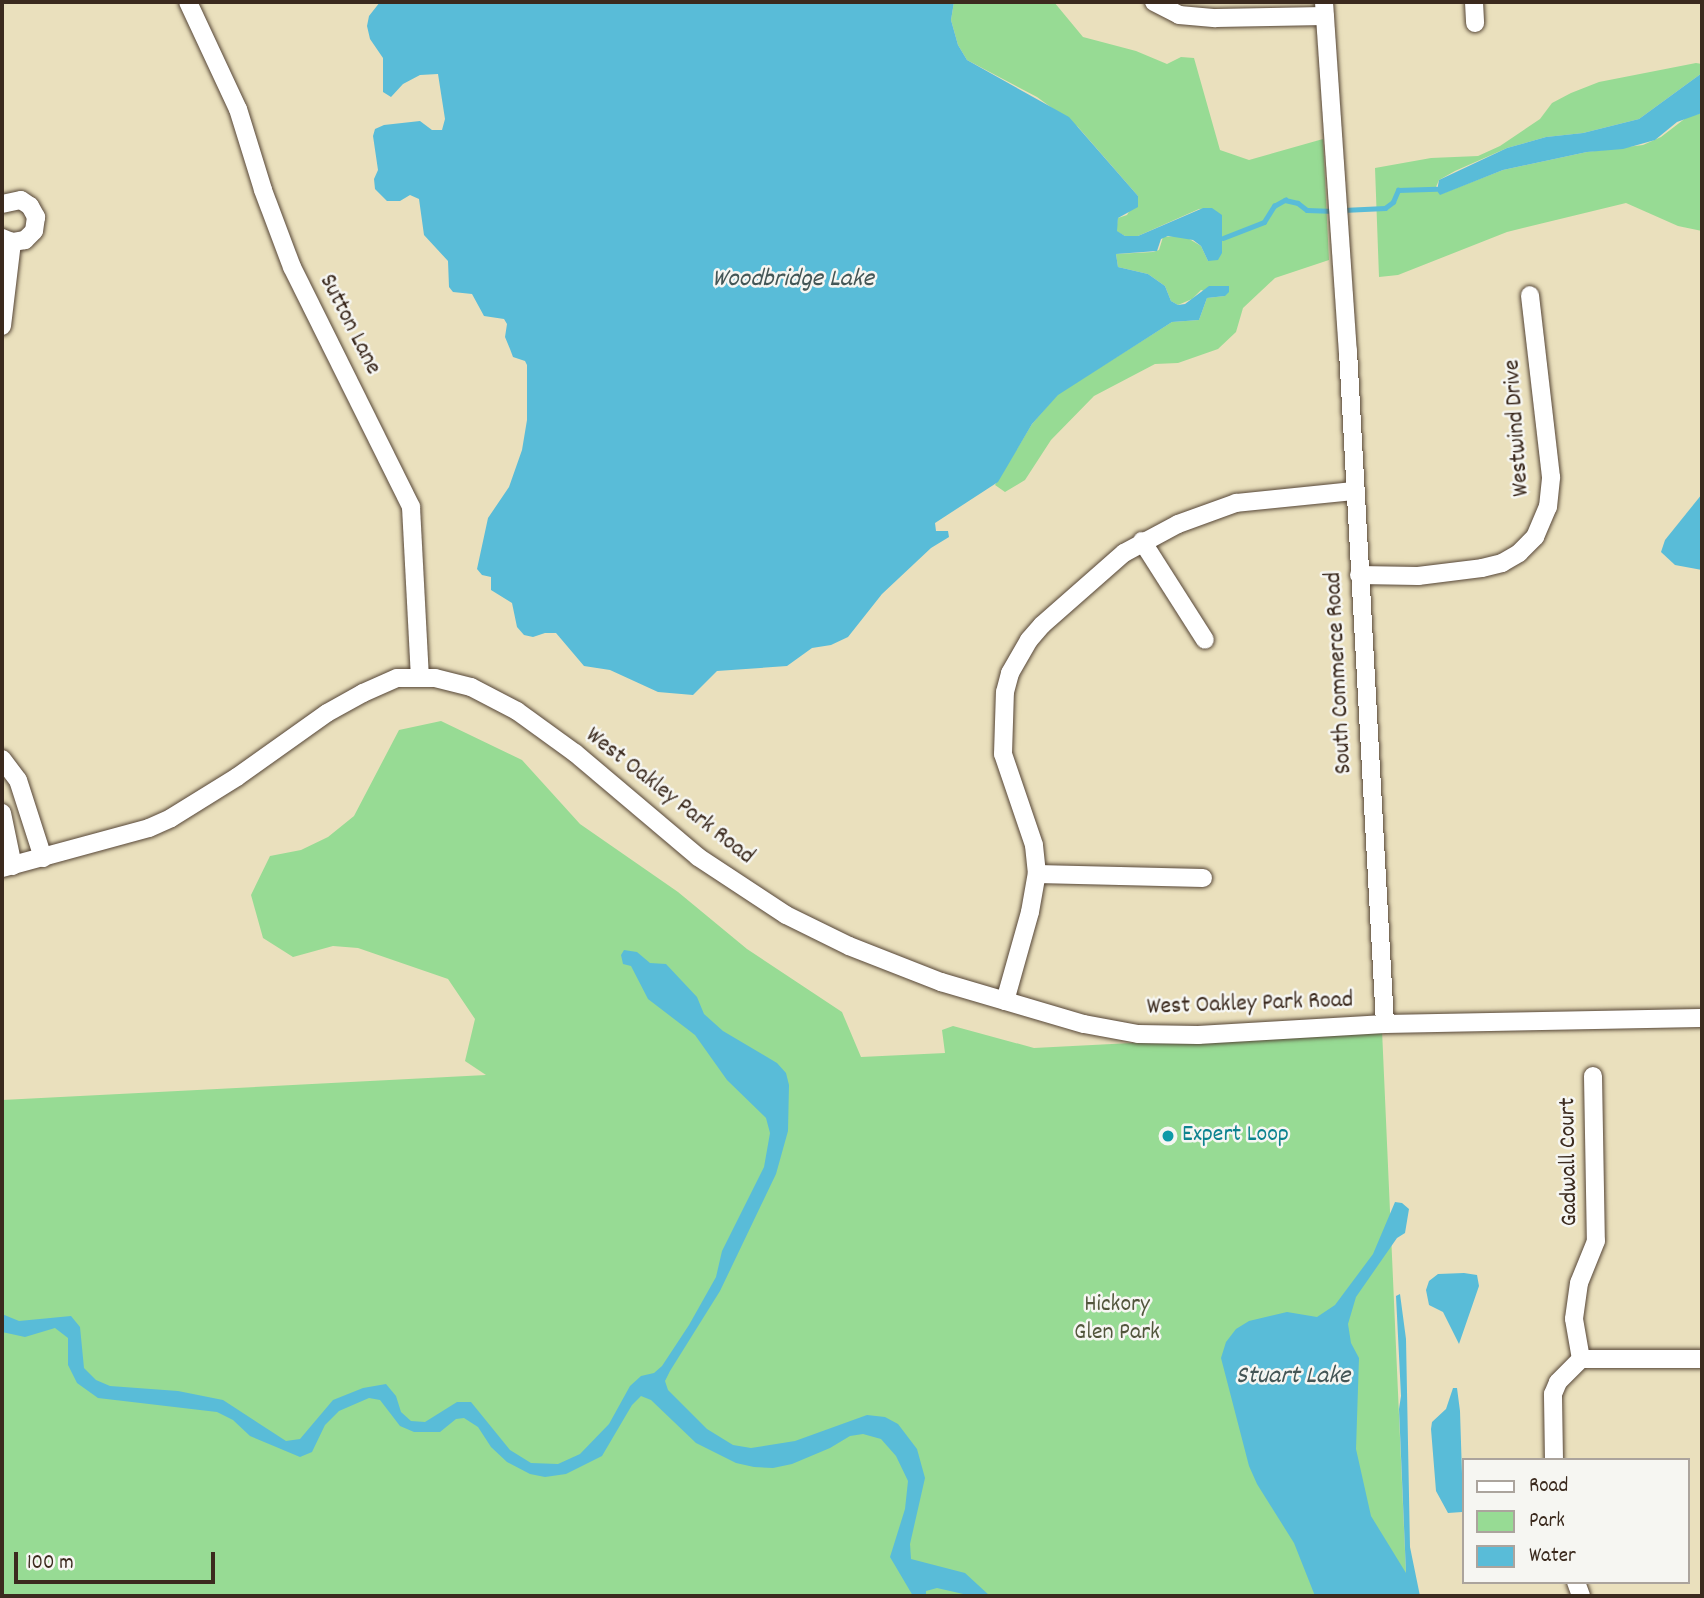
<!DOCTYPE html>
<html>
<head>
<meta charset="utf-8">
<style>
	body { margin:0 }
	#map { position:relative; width:1704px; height:1598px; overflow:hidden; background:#eae0bd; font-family:Dekko,sans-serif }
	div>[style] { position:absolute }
	.green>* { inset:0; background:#97db94 }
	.water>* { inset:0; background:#59bcd8 }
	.stream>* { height:4.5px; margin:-2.25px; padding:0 2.25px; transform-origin:2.25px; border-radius:2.25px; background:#59bcd8 }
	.roads { filter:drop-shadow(0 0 2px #554536) drop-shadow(0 0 2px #554536) }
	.minor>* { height:18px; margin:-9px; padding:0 9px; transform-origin:9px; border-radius:9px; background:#fff }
	.dots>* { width:19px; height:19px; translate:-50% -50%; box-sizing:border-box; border:4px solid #f6f6f2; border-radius:50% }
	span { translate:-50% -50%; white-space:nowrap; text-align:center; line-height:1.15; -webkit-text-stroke:5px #f6f6f2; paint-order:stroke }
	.street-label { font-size:24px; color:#3b2a1e }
	.culture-label { font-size:24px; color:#0d838f }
	.left { translate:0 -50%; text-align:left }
	.park-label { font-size:24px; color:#52563c }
	.water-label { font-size:26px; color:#445656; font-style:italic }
	.frame { position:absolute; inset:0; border:4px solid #3b2a1e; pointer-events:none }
	.legend { position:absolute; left:1462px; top:1458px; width:228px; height:126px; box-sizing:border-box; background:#f6f6f2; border:2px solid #aba49d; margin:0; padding:9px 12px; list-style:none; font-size:21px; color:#3b2a1e }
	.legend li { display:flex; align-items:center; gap:14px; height:35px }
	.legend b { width:35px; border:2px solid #aba49d }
	.scale { position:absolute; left:14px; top:1552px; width:201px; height:32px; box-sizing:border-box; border:4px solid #3b2a1e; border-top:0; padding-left:9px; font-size:21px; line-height:24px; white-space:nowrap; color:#3b2a1e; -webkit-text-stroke:5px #f6f6f2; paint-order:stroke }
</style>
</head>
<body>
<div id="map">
	<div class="green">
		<i style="clip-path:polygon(954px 2px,1054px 2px,1083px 37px,1136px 51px,1167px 64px,1181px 57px,1194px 58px,1220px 150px,1249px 160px,1323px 139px,1329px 260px,1275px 278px,1243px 308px,1236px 332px,1218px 349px,1178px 363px,1155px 364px,1094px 396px,1051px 440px,1025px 480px,1005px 492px,995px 485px,1032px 424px,1058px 394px,1172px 322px,1199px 320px,1207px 298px,1225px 296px,1201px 290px,1192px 299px,1178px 305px,1171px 301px,1165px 286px,1148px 274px,1118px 267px,1116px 254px,1153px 252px,1159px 250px,1163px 237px,1176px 236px,1186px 237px,1201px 246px,1208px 261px,1212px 208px,1199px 209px,1138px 236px,1125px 236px,1116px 231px,1118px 218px,1127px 215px,1138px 196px,1078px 127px,1037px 97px,967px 60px,958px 45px,951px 20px)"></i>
		<i style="clip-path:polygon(1696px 63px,1702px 64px,1702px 73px,1639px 119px,1583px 133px,1546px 137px,1507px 148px,1455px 171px,1439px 180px,1436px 187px,1441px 194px,1503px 170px,1587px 152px,1643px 145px,1661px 137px,1687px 117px,1702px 113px,1702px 231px,1678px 226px,1626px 203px,1507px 232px,1398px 275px,1379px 277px,1375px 168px,1431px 158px,1478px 156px,1500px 146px,1540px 119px,1552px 103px,1571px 93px,1599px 82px)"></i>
		<i style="clip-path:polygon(441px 721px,522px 760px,580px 824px,678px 892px,747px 949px,842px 1012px,861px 1057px,945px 1053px,942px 1030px,953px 1026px,1034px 1048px,1382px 1030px,1407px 1596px,2px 1596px,2px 1100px,486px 1075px,465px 1061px,475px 1019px,448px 979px,358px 948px,333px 946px,293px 957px,263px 938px,251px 895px,270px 856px,301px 850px,328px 837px,354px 816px,399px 730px)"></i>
	</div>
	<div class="water">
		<i style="clip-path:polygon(380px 2px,954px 2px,951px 20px,958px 45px,967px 60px,1069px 117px,1138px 196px,1138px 207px,1118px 218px,1117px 231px,1125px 236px,1138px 236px,1203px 208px,1212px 208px,1222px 215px,1222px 253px,1218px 260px,1208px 261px,1201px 246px,1193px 240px,1168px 236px,1161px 239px,1157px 251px,1116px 254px,1118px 267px,1148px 274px,1165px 286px,1171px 301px,1178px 305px,1185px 304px,1209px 286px,1229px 286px,1229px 292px,1225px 296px,1207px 298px,1199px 320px,1172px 322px,1058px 395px,1032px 424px,998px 482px,935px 523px,936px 531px,948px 531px,949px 537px,931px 548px,882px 594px,848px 637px,831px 645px,812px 648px,787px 666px,717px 671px,693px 695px,658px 692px,610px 670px,584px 666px,556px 633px,545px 633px,533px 637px,524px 635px,517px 627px,512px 603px,491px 590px,491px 577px,482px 575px,477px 569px,488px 518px,509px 487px,522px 450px,527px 420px,527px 365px,525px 361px,513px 357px,510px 349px,505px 337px,507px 324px,504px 319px,484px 316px,472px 294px,453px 292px,449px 287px,448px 261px,424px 235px,419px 199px,410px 195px,400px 201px,387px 201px,375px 189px,374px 179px,378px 170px,373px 136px,375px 129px,384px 125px,420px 121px,432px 130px,442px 130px,445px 119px,438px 74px,420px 75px,403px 84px,391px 97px,383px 92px,383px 58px,370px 39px,367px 26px,369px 16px)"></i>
		<i style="clip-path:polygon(1702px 73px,1702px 113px,1677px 122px,1655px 140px,1623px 149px,1587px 152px,1503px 170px,1440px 195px,1437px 191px,1439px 180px,1507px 148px,1546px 137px,1583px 133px,1639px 119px)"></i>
		<i style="clip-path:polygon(1702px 494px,1702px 570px,1675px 565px,1661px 552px,1665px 540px)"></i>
		<i style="clip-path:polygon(624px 950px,637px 952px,650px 963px,666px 964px,697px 997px,704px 1014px,723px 1031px,777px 1063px,786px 1073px,789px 1085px,788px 1131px,776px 1174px,720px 1291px,670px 1371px,665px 1381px,668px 1390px,707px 1429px,733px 1445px,751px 1448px,795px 1441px,867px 1415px,885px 1417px,898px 1424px,917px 1449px,925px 1478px,910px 1544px,911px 1559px,965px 1573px,990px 1596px,972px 1596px,937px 1588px,926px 1591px,926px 1596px,913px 1596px,890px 1557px,905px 1509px,908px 1481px,896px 1456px,881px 1439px,863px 1434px,850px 1436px,830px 1448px,792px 1464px,773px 1468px,754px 1467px,736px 1463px,696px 1443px,651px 1400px,641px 1396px,632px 1405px,602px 1456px,566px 1474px,545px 1477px,530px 1474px,507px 1462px,491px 1447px,478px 1427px,464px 1418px,456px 1419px,440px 1432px,414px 1432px,400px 1426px,380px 1400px,369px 1398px,339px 1411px,325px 1425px,312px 1452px,300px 1457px,250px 1436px,233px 1420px,217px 1412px,98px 1398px,77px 1383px,68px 1365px,68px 1338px,55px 1328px,25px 1337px,2px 1332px,2px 1314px,19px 1321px,71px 1316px,80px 1327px,84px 1368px,96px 1380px,110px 1386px,178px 1391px,223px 1400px,286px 1441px,300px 1439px,333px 1400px,363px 1388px,386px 1384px,396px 1396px,401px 1412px,411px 1421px,425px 1422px,457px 1402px,471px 1402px,510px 1450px,531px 1463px,558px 1464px,580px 1454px,609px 1424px,630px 1386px,641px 1376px,654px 1373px,662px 1366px,689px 1325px,716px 1277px,722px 1251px,764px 1167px,770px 1133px,766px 1118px,727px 1080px,695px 1035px,648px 999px,631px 966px,623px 964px,621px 955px)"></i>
		<i style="clip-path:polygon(1395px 1202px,1402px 1203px,1409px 1209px,1405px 1233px,1397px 1238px,1356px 1297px,1348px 1324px,1351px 1343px,1359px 1358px,1356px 1449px,1371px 1516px,1406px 1573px,1399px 1409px,1401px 1396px,1396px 1296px,1400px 1294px,1406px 1339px,1410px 1547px,1420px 1596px,1315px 1596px,1294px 1543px,1257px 1484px,1249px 1466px,1221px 1358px,1226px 1342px,1236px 1329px,1249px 1321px,1287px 1312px,1317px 1317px,1335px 1305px,1373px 1254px)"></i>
		<i style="clip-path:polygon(1464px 1273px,1477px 1275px,1479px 1286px,1459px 1344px,1443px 1312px,1429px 1305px,1426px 1290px,1429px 1281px,1438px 1274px)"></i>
		<i style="clip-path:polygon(1453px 1388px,1457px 1388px,1460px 1411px,1463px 1505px,1462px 1512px,1448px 1513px,1436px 1491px,1431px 1429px,1432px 1422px,1446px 1409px)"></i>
	</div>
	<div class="stream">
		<i style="left:1343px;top:210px;width:42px;rotate:-2.7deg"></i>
		<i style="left:1385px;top:208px;width:10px;rotate:-37deg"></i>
		<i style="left:1393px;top:202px;width:13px;rotate:-67deg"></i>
		<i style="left:1398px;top:190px;width:38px;rotate:-2deg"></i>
		<i style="left:1223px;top:238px;width:44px;rotate:-21.3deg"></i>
		<i style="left:1264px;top:222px;width:19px;rotate:-58deg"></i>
		<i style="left:1274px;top:206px;width:13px;rotate:-29deg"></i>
		<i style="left:1285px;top:200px;width:13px;rotate:13deg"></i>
		<i style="left:1298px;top:203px;width:11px;rotate:38deg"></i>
		<i style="left:1307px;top:210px;width:27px;rotate:2deg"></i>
	</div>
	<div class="roads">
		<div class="minor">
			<i style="left:188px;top:2px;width:118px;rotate:65deg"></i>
			<i style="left:238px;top:109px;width:85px;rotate:72.8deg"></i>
			<i style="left:263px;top:190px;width:82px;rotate:69.4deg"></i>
			<i style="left:292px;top:267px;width:268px;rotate:63.6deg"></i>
			<i style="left:411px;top:507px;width:171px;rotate:87deg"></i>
			<i style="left:1154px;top:2px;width:28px;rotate:27deg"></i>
			<i style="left:1179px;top:15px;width:37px;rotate:5deg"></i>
			<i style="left:1216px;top:18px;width:109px;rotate:-1.1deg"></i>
			<i style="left:1324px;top:2px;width:350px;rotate:86.1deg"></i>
			<i style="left:1348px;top:351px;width:674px;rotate:86.85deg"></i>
			<i style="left:1474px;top:2px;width:21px;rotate:87deg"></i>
			<i style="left:2px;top:204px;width:19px;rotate:-12deg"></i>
			<i style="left:21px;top:200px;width:11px;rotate:34deg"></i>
			<i style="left:30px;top:206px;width:13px;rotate:61deg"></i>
			<i style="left:36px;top:217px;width:14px;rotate:98deg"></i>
			<i style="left:34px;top:231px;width:13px;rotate:135deg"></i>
			<i style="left:25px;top:240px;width:13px;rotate:171deg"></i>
			<i style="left:12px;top:242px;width:11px;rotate:-158deg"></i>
			<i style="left:2px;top:326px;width:85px;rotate:-83.2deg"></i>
			<i style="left:1142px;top:541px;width:117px;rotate:57.5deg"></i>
			<i style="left:1359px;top:575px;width:59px;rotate:1deg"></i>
			<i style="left:1418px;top:576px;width:64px;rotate:-7.1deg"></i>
			<i style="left:1482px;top:568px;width:21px;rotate:-14deg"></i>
			<i style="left:1502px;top:563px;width:20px;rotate:-30deg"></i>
			<i style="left:1519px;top:553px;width:23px;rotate:-45deg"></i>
			<i style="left:1535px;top:537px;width:33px;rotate:-67deg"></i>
			<i style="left:1548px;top:507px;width:30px;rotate:-84deg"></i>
			<i style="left:1551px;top:477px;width:183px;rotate:-96.6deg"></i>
			<i style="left:2px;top:759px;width:26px;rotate:53deg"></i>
			<i style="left:18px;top:780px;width:82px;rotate:72.2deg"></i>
			<i style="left:2px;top:813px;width:54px;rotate:78.3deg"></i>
			<i style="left:2px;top:868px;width:152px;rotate:-15.2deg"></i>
			<i style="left:149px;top:828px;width:24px;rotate:-24deg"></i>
			<i style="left:171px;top:818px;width:78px;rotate:-31.8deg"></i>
			<i style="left:237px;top:777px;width:110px;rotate:-35.4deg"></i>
			<i style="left:327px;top:713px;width:41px;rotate:-29.1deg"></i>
			<i style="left:363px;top:693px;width:37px;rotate:-24deg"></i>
			<i style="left:397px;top:678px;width:38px"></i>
			<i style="left:435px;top:678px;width:37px;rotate:14deg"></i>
			<i style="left:471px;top:687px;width:52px;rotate:27.6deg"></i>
			<i style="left:517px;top:711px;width:72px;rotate:35.9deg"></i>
			<i style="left:575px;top:753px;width:161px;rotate:40.2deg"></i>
			<i style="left:698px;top:857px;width:105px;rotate:33.4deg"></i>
			<i style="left:786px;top:915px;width:70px;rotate:26.2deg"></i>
			<i style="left:849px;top:946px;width:99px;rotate:21.4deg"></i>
			<i style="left:941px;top:982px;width:149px;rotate:16.4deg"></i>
			<i style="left:1084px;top:1024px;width:55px;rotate:10.5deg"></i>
			<i style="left:1138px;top:1034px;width:60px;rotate:1deg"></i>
			<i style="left:1198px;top:1035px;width:187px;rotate:-3.4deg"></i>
			<i style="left:1385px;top:1024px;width:317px;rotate:-1.1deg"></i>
			<i style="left:1037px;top:874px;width:166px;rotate:1.4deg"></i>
			<i style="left:1005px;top:1001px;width:92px;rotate:-74.3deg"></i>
			<i style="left:1030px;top:912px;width:39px;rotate:-80deg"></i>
			<i style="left:1037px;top:874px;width:29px;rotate:-96deg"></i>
			<i style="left:1034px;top:845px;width:96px;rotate:-108.8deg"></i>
			<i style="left:1003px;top:754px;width:62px;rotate:-88.2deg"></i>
			<i style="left:1005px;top:692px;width:20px;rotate:-75deg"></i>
			<i style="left:1010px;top:673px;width:38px;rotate:-60deg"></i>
			<i style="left:1029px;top:640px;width:20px;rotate:-49deg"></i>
			<i style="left:1042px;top:625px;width:109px;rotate:-41.3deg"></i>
			<i style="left:1124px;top:553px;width:61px;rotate:-28.2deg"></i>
			<i style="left:1178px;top:524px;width:62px;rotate:-19.9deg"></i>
			<i style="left:1236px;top:503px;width:119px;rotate:-5.8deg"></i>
			<i style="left:1593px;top:1076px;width:165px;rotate:89deg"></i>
			<i style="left:1596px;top:1241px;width:45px;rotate:112deg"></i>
			<i style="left:1579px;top:1283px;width:36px;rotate:98deg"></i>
			<i style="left:1574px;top:1319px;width:41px;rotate:80.1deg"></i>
			<i style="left:1581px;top:1359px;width:121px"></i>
			<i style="left:1554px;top:1460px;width:66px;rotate:-90.9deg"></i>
			<i style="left:1553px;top:1394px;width:13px;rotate:-67deg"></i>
			<i style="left:1558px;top:1382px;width:33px;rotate:-45deg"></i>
			<i style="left:1576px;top:1582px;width:15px;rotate:70deg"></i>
		</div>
	</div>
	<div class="dots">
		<i style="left:1168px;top:1136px;background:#0f9aa8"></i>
	</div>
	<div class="street-label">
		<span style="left:349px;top:325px;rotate:63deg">Sutton Lane</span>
		<span style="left:1518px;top:428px;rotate:-94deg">Westwind Drive</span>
		<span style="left:1340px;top:673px;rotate:-93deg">South Commerce Road</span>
		<span style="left:669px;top:797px;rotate:38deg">West Oakley Park Road</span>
		<span style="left:1250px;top:1005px;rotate:-2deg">West Oakley Park Road</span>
		<span style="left:1570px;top:1162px;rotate:-91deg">Gadwall Court</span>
	</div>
	<div class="culture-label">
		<span class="left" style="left:1182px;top:1136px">Expert Loop</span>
	</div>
	<div class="park-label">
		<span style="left:1117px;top:1320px">Hickory<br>Glen Park</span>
	</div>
	<div class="water-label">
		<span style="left:793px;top:280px">Woodbridge Lake</span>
		<span style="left:1293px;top:1377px">Stuart Lake</span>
	</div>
	<div class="frame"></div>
	<ul class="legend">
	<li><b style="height:9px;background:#fff"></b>Road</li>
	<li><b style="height:19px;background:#97db94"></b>Park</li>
	<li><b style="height:19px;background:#59bcd8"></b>Water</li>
	</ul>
	<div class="scale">100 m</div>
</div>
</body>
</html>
